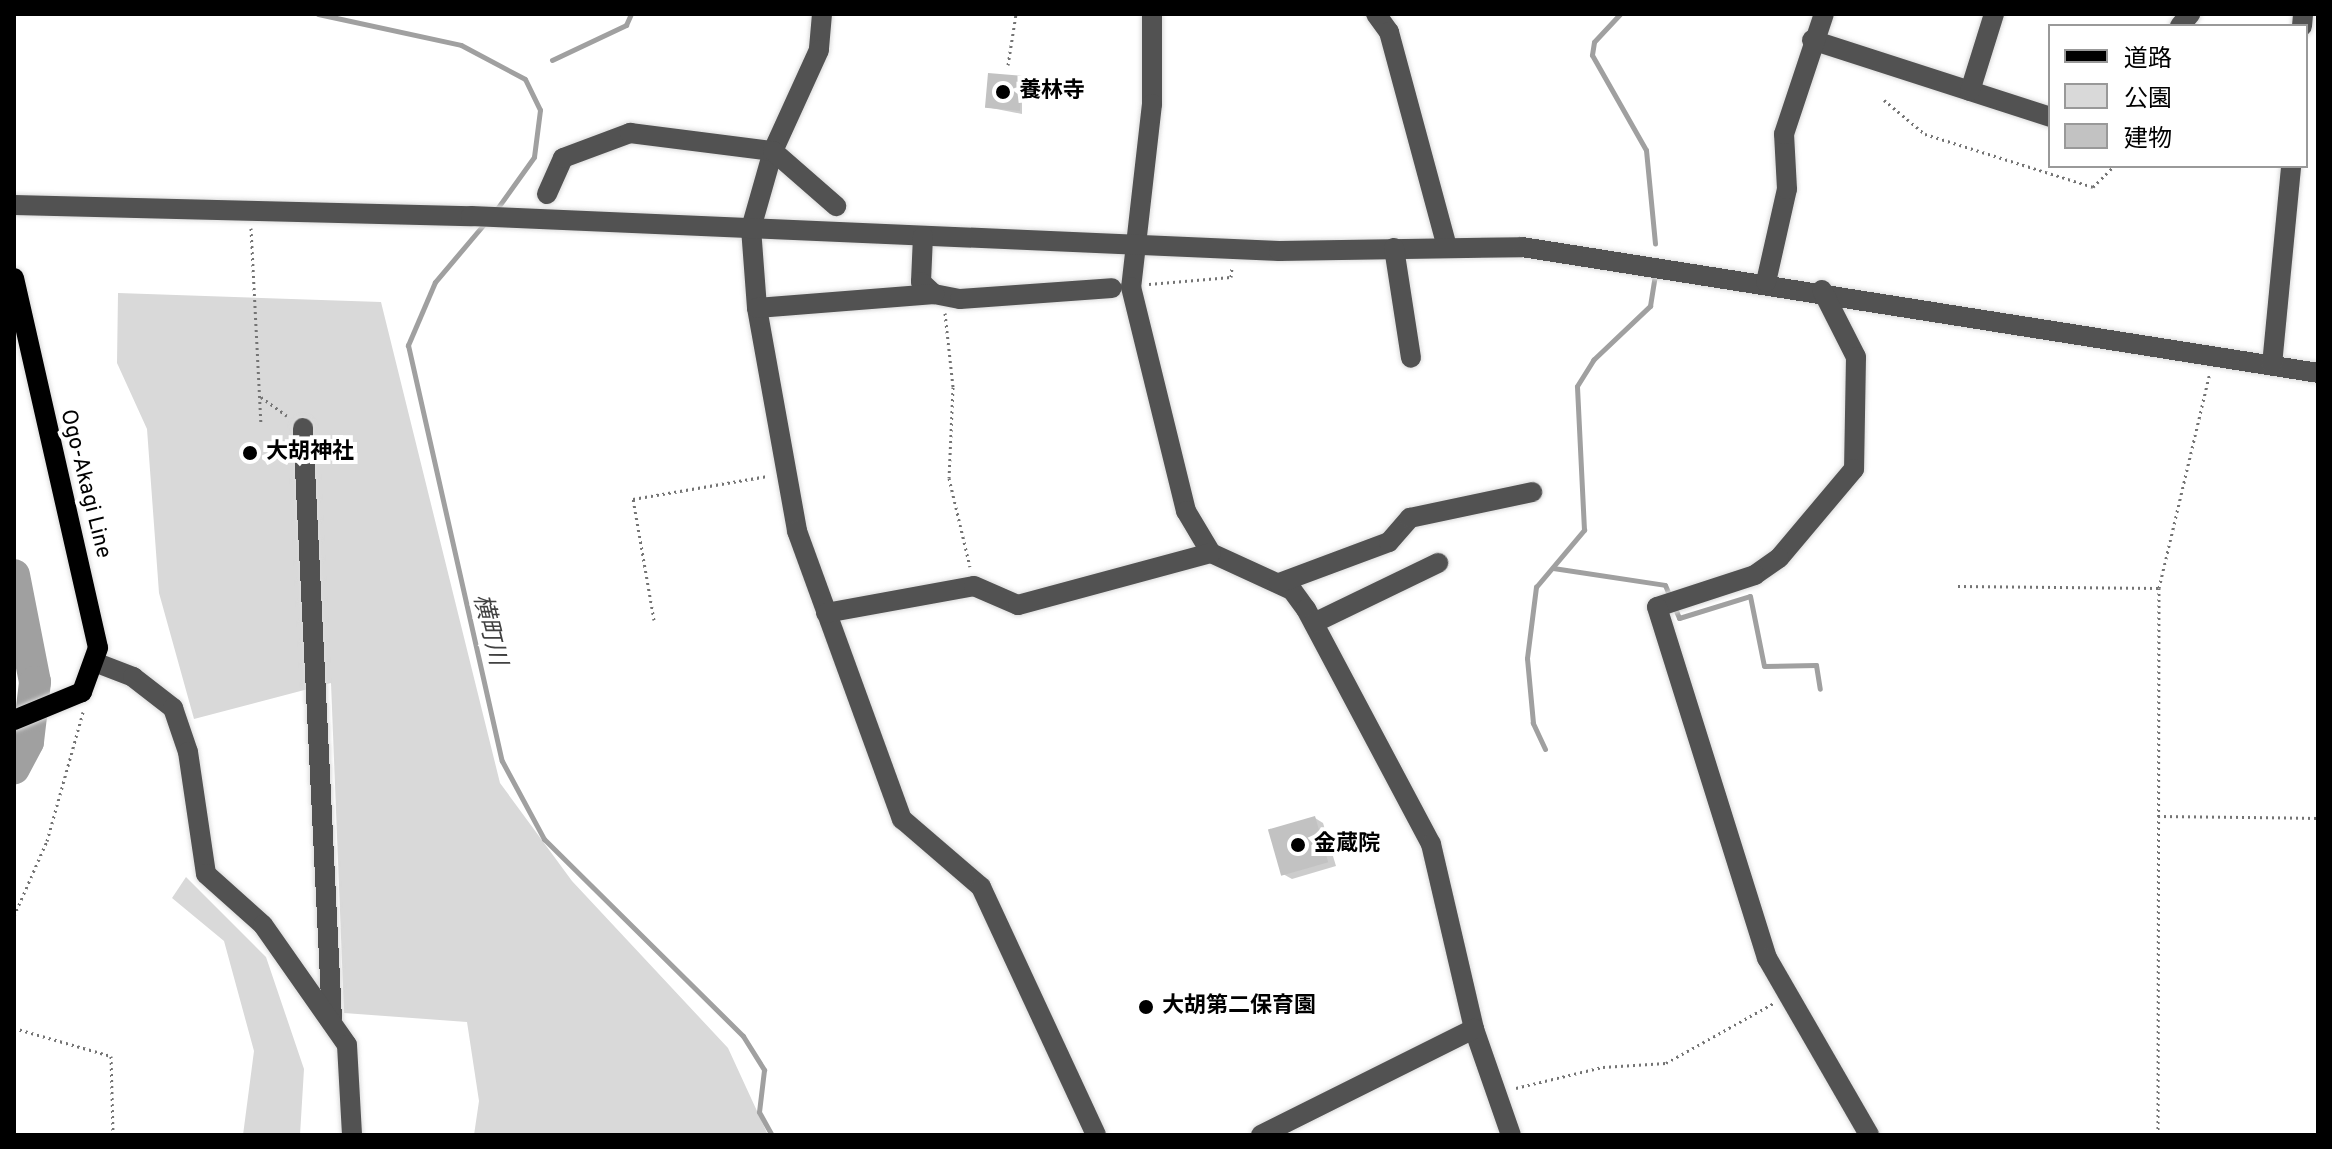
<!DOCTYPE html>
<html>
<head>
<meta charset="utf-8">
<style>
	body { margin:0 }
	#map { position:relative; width:2332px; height:1149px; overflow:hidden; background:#fff; font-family:Overpass,"Noto Sans JP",sans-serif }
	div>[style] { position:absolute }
	.green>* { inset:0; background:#d9d9d9 }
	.shadow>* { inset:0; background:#0003 }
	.stream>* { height:5px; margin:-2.5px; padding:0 2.5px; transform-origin:2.5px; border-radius:2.5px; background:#a0a0a0 }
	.river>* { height:32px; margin:-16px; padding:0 16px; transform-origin:16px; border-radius:16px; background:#a0a0a0 }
	.building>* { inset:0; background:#c2c2c2; transform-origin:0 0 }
	.path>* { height:3px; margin-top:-1.5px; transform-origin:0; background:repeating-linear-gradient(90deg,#747474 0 2px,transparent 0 6px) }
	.roads { filter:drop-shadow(0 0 2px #dbdbdb) drop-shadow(0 0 2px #dbdbdb) }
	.minor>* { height:20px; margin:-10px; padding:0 10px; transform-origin:10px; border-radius:10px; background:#525252 }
	.major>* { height:20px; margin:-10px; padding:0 10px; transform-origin:10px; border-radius:10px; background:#000 }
	.dots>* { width:22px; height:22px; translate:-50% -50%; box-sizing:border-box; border:4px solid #fff; border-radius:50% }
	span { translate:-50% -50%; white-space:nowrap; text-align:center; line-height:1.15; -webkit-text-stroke:8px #fff; paint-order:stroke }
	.poi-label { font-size:22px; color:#000; font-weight:700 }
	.left { translate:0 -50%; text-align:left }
	.street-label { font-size:22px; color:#000 }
	.water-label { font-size:24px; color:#414141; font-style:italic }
	.frame { position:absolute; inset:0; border:16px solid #000; pointer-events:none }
	.legend { position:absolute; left:2048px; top:24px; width:260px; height:144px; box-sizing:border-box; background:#fff; border:2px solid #999; margin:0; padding:10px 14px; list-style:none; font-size:24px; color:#000 }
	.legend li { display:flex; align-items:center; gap:16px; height:40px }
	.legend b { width:40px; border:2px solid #999 }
</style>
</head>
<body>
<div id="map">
	<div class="green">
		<i style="clip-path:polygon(118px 293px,381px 302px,500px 783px,572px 881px,728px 1048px,768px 1135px,474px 1135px,479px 1101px,467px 1022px,344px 1013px,331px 683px,194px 719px,159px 593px,147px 429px,117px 363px)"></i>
		<i style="clip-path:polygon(186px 877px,266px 957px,304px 1069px,300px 1135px,243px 1135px,254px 1051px,224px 941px,172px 898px)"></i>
	</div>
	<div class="shadow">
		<i style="clip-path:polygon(1022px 78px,1022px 114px,986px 107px)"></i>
		<i style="clip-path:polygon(1315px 818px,1323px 823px,1336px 866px,1292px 879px,1283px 874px)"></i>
	</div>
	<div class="stream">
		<i style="left:318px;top:14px;width:146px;rotate:12.2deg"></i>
		<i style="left:461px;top:45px;width:72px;rotate:28deg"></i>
		<i style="left:525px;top:79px;width:34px;rotate:64deg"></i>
		<i style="left:540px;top:110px;width:47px;rotate:97.3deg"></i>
		<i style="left:534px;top:157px;width:65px;rotate:125.6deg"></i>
		<i style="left:1620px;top:14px;width:38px;rotate:133deg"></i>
		<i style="left:1594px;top:42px;width:13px;rotate:99deg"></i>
		<i style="left:1592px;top:55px;width:109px;rotate:60.4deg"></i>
		<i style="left:1646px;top:150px;width:94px;rotate:84.5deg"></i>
		<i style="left:552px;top:60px;width:82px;rotate:-25.3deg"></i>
		<i style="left:626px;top:25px;width:12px;rotate:-66deg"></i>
		<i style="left:484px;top:224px;width:76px;rotate:130.2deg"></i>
		<i style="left:435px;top:282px;width:69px;rotate:113.2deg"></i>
		<i style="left:408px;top:345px;width:426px;rotate:77.3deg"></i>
		<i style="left:502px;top:761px;width:89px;rotate:61.7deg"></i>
		<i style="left:544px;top:839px;width:280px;rotate:44.7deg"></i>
		<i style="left:743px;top:1036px;width:40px;rotate:58deg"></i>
		<i style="left:764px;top:1070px;width:42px;rotate:96.8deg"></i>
		<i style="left:759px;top:1112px;width:26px;rotate:61deg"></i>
		<i style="left:1553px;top:568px;width:113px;rotate:8.6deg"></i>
		<i style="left:1665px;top:585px;width:13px;rotate:67deg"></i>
		<i style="left:1674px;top:606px;width:13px;rotate:67deg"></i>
		<i style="left:1679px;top:618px;width:74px;rotate:-17.2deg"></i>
		<i style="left:1750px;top:596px;width:71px;rotate:78.7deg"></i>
		<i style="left:1764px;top:666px;width:52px;rotate:-1.1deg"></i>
		<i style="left:1816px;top:665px;width:24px;rotate:81deg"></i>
		<i style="left:1545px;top:749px;width:29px;rotate:-115deg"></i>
		<i style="left:1533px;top:723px;width:65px;rotate:-95.3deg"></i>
		<i style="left:1527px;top:658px;width:72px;rotate:-82.8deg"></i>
		<i style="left:1536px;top:587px;width:75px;rotate:-49.9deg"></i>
		<i style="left:1584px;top:530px;width:144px;rotate:-92.8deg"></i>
		<i style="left:1577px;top:386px;width:31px;rotate:-58deg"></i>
		<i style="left:1593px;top:360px;width:79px;rotate:-43.5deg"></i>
		<i style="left:1650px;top:306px;width:30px;rotate:-81deg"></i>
	</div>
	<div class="river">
		<i style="left:14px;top:575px;width:109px;rotate:78.9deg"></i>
		<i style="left:35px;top:682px;width:60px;rotate:96.7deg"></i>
		<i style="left:28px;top:742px;width:30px;rotate:118deg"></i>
	</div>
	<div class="building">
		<i style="left:988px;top:73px;width:35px;height:35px;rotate:5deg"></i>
		<i style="left:1315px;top:816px;width:48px;height:49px;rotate:74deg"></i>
	</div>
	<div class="path">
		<i style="left:1008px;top:65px;width:52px;rotate:-81.1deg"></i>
		<i style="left:1884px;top:100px;width:53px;rotate:39.7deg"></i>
		<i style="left:1925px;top:134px;width:176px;rotate:17.5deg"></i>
		<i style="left:2093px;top:187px;width:30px;rotate:-45deg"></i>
		<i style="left:251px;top:228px;width:195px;rotate:87.1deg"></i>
		<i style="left:1149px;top:284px;width:82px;rotate:-4.9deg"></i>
		<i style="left:1231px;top:277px;width:10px;rotate:-84deg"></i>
		<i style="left:945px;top:313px;width:74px;rotate:83.8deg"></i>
		<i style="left:953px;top:387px;width:91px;rotate:92.5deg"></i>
		<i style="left:949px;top:478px;width:91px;rotate:76.7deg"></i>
		<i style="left:261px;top:397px;width:32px;rotate:36deg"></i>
		<i style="left:1958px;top:586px;width:201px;rotate:0.6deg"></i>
		<i style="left:654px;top:620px;width:123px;rotate:-99.8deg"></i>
		<i style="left:633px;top:499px;width:136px;rotate:-9.7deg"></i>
		<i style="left:2158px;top:816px;width:160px;rotate:0.7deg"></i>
		<i style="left:14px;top:916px;width:82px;rotate:-66.3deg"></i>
		<i style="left:47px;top:841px;width:134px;rotate:-74.4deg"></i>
		<i style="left:14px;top:1028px;width:101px;rotate:16.1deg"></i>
		<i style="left:111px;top:1056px;width:79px;rotate:88.5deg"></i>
		<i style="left:1516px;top:1088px;width:89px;rotate:-13.6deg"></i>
		<i style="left:1603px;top:1067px;width:63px;rotate:-3.6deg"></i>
		<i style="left:1666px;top:1063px;width:124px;rotate:-29.1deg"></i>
		<i style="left:2158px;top:1135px;width:547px;rotate:-89.9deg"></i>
		<i style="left:2159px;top:588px;width:221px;rotate:-76.7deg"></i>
	</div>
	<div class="roads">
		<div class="minor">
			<i style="left:822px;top:14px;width:36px;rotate:95deg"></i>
			<i style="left:819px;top:50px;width:111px;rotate:114.5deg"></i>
			<i style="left:773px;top:151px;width:80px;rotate:105.9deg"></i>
			<i style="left:751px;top:228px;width:80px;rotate:85.7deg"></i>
			<i style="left:757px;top:308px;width:227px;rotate:79.8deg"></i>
			<i style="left:797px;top:531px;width:307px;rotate:70deg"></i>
			<i style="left:902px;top:819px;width:104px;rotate:40.7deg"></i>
			<i style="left:981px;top:887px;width:273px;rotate:65.1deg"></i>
			<i style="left:1152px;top:14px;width:90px;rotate:90deg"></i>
			<i style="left:1152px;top:104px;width:184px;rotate:96.5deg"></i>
			<i style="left:1131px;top:287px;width:231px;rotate:76.2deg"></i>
			<i style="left:1186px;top:511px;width:49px;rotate:59.2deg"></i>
			<i style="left:1211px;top:553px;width:89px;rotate:24.6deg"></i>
			<i style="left:1292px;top:590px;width:24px;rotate:54deg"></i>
			<i style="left:1306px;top:609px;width:266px;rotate:62deg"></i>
			<i style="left:1431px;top:844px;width:190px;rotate:76.9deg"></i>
			<i style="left:1474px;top:1029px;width:112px;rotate:70.8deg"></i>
			<i style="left:1376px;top:14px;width:22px;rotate:54deg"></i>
			<i style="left:1389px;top:32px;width:223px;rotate:74.9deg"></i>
			<i style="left:2180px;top:26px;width:16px;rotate:-50deg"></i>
			<i style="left:2302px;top:26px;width:12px;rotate:-85deg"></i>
			<i style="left:1812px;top:40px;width:250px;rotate:17.9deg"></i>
			<i style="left:1970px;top:91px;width:81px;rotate:-72.7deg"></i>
			<i style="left:547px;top:194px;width:39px;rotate:-66deg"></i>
			<i style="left:563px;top:158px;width:72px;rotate:-20.5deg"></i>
			<i style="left:630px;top:133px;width:144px;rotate:7.2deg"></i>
			<i style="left:773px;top:151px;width:84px;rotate:41.1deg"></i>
			<i style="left:14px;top:205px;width:457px;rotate:1.4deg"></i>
			<i style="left:471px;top:216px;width:809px;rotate:2.48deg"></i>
			<i style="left:1279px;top:251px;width:243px;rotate:-0.9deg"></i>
			<i style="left:1522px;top:247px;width:806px;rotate:8.99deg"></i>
			<i style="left:923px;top:236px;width:46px;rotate:92.5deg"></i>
			<i style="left:921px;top:282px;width:18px;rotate:43deg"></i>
			<i style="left:934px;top:294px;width:26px;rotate:11deg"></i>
			<i style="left:960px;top:299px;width:152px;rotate:-4.1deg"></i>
			<i style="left:1394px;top:248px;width:111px;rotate:81.2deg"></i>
			<i style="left:1766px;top:282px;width:95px;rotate:-77.3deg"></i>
			<i style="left:1787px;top:189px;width:55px;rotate:-93.1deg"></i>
			<i style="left:1784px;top:134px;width:126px;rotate:-71.6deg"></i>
			<i style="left:1822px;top:290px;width:75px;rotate:63.1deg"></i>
			<i style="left:1856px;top:357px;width:112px;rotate:91deg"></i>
			<i style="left:1854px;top:469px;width:116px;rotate:130.1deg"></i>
			<i style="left:1779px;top:558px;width:29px;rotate:145deg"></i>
			<i style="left:1755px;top:575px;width:103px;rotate:161.9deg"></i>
			<i style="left:1657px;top:607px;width:368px;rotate:72.6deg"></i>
			<i style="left:1767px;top:958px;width:204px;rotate:60deg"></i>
			<i style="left:757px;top:308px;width:178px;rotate:-4.5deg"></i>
			<i style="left:2272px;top:365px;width:200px;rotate:-84.5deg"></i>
			<i style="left:303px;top:428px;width:592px;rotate:87.19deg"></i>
			<i style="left:1279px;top:583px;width:117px;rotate:-20.4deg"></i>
			<i style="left:1389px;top:542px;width:32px;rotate:-49deg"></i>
			<i style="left:1410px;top:518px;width:125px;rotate:-12deg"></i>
			<i style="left:826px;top:613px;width:150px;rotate:-10.3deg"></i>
			<i style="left:974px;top:586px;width:48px;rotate:23.4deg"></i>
			<i style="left:1018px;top:605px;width:200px;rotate:-15.1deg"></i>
			<i style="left:1314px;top:623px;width:138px;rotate:-25.8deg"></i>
			<i style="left:97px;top:663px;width:39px;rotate:21deg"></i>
			<i style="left:133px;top:677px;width:51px;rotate:37.8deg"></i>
			<i style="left:173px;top:708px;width:46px;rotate:71.2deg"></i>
			<i style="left:188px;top:752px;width:123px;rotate:81.6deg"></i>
			<i style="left:206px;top:874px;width:76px;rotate:41.8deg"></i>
			<i style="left:263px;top:925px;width:146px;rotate:55deg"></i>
			<i style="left:347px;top:1045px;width:90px;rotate:86.8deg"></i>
			<i style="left:1261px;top:1135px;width:238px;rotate:-26.5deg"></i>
		</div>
		<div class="major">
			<i style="left:14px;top:278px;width:379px;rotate:77.2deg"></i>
			<i style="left:98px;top:648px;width:47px;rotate:110deg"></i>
			<i style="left:82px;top:692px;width:74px;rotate:157.6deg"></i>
		</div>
	</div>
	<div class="dots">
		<i style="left:1003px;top:92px;background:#000"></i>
		<i style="left:250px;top:453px;background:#000"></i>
		<i style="left:1298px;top:845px;background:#000"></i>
		<i style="left:1146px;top:1007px;background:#000"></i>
	</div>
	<div class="poi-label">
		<span class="left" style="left:1019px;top:92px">養林寺</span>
		<span class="left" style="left:266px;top:453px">大胡神社</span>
		<span class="left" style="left:1314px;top:845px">金蔵院</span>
		<span class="left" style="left:1162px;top:1007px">大胡第二保育園</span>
	</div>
	<div class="street-label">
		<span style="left:85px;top:484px;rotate:76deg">Ogo-Akagi Line</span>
	</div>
	<div class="water-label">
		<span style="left:488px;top:630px;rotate:76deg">横町川</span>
	</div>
	<div class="frame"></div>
	<ul class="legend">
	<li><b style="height:10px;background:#000"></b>道路</li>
	<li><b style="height:22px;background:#d9d9d9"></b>公園</li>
	<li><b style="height:22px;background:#c2c2c2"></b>建物</li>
	</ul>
</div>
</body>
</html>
